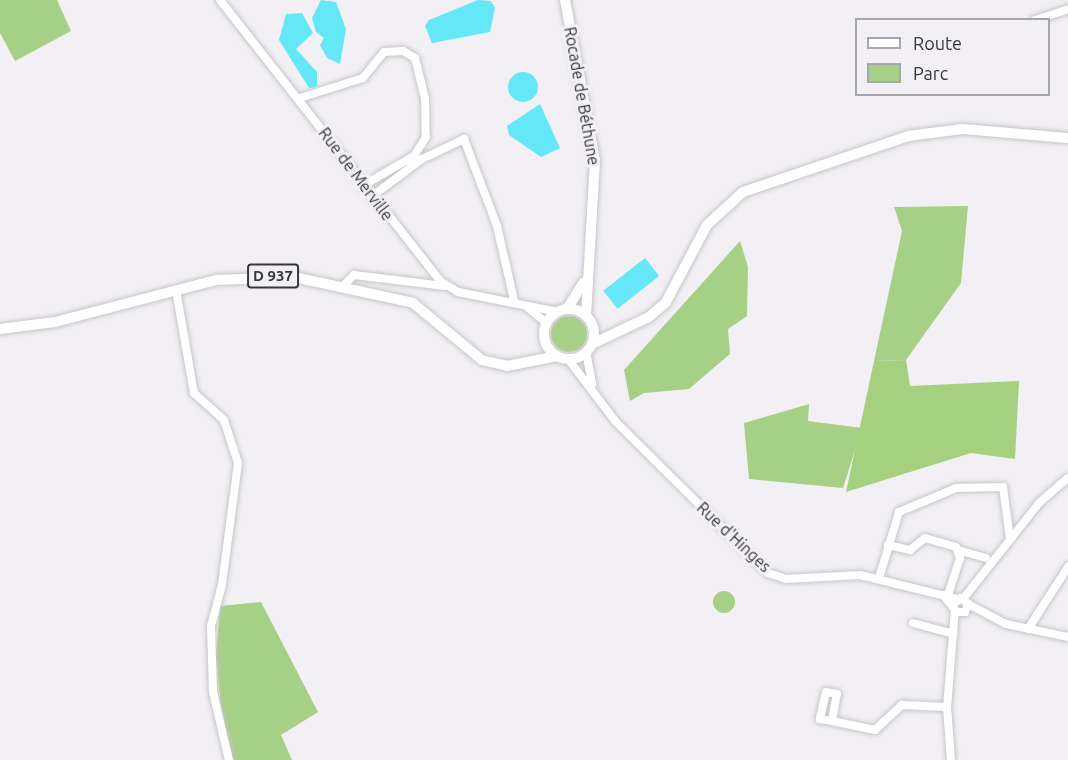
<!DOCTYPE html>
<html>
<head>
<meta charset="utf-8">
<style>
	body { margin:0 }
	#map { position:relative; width:1068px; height:760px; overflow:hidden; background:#f2f0f4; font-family:Ubuntu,sans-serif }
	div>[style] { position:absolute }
	.green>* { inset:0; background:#a6d086 }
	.round { border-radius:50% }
	.forest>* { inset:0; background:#a4d080 }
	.water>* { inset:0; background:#64e8f7; transform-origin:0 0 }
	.roads { filter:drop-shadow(0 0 2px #c7c5c9) drop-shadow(0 0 2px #c7c5c9) }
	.minor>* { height:8px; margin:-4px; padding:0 4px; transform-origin:4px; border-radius:4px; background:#fff }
	.major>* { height:10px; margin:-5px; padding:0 5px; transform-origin:5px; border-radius:5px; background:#fff }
	.major>.ring { margin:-5px; padding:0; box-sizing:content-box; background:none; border:10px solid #fff; border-radius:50% }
	span { translate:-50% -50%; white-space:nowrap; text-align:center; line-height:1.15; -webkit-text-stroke:6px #f2f0f4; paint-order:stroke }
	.shield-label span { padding:2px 4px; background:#f2f0f4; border:2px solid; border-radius:4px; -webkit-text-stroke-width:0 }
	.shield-label { font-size:15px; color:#373638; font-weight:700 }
	.street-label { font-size:16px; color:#373638 }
	.legend { position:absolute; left:855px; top:18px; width:195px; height:78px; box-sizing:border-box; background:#f2f0f4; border:2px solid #a7a6a9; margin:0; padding:8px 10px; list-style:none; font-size:18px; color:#373638 }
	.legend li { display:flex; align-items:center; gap:12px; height:30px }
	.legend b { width:30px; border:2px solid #a7a6a9 }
</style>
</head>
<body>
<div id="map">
	<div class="green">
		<i style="clip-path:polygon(0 0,57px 0,71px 31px,15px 61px,0 33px)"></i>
		<i style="clip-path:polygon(968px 206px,961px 283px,906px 360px,874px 361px,902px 231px,894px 207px)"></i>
		<i style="clip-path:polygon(740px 241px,748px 267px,747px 316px,728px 329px,730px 354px,689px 389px,644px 393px,630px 401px,624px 370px)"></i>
		<i class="round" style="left:551px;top:316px;width:36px;height:36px"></i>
		<i style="clip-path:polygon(809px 404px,808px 421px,862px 428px,843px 488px,749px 479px,744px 423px)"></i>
		<i class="round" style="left:713px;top:591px;width:22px;height:22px"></i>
		<i style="clip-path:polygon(261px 602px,318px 712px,281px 735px,292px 760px,231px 760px,222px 719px,216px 657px,220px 606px)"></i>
	</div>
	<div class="forest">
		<i style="clip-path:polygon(906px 360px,910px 386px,1019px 381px,1015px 459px,971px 453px,846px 492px,874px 361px)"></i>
	</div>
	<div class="water">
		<i style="clip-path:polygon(321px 0,336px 2px,346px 29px,340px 64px,327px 58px,320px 45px,324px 38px,316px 32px,312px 18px)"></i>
		<i style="clip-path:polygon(478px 0,491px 1px,495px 8px,490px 32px,432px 43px,425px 26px,429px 20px)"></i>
		<i style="clip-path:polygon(302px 13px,313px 33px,296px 49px,317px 72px,317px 87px,309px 88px,279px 40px,286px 14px)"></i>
		<i class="round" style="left:508px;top:72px;width:30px;height:30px"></i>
		<i style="clip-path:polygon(540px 104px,560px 148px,541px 157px,509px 135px,507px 126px)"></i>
		<i style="left:645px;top:258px;width:23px;height:53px;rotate:52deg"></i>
	</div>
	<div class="roads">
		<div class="minor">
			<i style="left:220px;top:0;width:357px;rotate:51.9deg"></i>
			<i style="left:440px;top:281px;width:21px;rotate:31deg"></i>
			<i style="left:458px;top:292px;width:102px;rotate:11.3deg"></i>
			<i style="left:1035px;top:20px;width:35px;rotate:-18deg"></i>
			<i style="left:300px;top:98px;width:66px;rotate:-17.6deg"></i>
			<i style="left:363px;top:78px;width:33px;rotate:-51deg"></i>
			<i style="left:384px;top:52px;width:19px;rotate:-3deg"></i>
			<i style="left:403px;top:51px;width:14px;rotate:30deg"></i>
			<i style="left:415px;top:58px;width:41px;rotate:76deg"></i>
			<i style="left:425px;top:98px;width:39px;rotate:89deg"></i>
			<i style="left:426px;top:137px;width:22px;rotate:122deg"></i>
			<i style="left:414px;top:156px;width:60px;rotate:150deg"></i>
			<i style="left:371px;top:197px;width:64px;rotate:-36.7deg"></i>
			<i style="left:422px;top:159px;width:47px;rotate:-25.5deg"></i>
			<i style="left:464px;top:139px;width:93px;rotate:69.2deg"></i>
			<i style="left:497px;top:226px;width:76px;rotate:77.1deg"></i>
			<i style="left:345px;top:284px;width:13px;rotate:-45deg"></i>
			<i style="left:354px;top:275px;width:91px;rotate:7deg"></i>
			<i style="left:176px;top:290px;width:105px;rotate:80.1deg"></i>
			<i style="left:194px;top:393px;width:40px;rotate:42deg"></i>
			<i style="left:224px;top:420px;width:45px;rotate:72deg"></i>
			<i style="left:238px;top:463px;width:123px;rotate:97.5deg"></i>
			<i style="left:222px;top:585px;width:42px;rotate:105deg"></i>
			<i style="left:211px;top:626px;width:66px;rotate:88.3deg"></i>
			<i style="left:213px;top:692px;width:70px;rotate:76.8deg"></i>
			<i style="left:527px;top:307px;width:26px;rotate:39deg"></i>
			<i style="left:586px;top:352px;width:33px;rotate:79deg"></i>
			<i style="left:568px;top:359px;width:79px;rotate:52.7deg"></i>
			<i style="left:616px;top:422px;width:214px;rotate:44.8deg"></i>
			<i style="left:768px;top:573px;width:19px;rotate:18deg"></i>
			<i style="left:786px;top:579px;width:74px;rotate:-3.1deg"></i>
			<i style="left:860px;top:575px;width:101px;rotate:13.8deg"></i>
			<i style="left:888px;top:545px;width:23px;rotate:13deg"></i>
			<i style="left:910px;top:550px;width:19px;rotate:-39deg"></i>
			<i style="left:925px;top:538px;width:32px;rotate:16deg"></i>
			<i style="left:956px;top:547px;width:12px;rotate:70deg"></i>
			<i style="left:960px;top:558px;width:39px;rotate:108deg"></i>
			<i style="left:958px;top:550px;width:29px;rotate:16deg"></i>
			<i style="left:879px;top:578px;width:69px;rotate:-73.1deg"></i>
			<i style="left:899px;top:512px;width:62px;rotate:-22.8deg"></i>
			<i style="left:956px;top:488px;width:47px;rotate:-1.2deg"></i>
			<i style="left:1003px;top:487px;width:52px;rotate:82.3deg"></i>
			<i style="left:943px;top:595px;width:22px;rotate:51deg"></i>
			<i style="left:957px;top:612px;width:8px"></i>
			<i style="left:965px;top:612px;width:9px;rotate:-69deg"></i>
			<i style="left:968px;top:604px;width:10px;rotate:-143deg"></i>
			<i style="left:960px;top:598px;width:10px;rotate:135deg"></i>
			<i style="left:963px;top:599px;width:122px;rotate:-51.6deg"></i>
			<i style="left:1039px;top:503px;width:38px;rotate:-41deg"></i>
			<i style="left:968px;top:604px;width:43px;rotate:27.8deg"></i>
			<i style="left:1006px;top:624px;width:63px;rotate:11.8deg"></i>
			<i style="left:913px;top:623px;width:42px;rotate:15deg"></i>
			<i style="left:1028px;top:629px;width:74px;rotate:-57.2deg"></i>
			<i style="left:832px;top:721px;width:27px;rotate:-80deg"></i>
			<i style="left:837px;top:694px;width:11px;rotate:-170deg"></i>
			<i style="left:826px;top:692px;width:28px;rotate:103deg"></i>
			<i style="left:820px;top:719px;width:12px;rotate:9deg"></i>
			<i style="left:832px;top:721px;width:44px;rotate:11.8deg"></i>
			<i style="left:875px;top:730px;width:37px;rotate:-43deg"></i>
			<i style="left:902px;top:705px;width:45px;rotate:2.5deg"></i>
			<i style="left:951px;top:760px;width:53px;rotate:-94.3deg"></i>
			<i style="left:947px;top:707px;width:97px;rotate:-85.3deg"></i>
		</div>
		<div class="major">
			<i style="left:565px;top:0;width:163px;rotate:79.4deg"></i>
			<i style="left:595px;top:160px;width:155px;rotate:93.3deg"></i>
			<i style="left:567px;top:309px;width:31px;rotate:-58deg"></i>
			<i class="ring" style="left:544px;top:309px;width:40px;height:40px"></i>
			<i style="left:0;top:329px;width:55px;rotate:-7.3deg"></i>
			<i style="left:55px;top:322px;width:166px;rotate:-14.6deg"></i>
			<i style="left:216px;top:280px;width:78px;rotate:-2.2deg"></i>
			<i style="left:294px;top:277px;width:122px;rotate:12.3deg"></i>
			<i style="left:413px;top:303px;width:89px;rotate:39.6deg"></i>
			<i style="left:482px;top:360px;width:26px;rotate:13deg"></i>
			<i style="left:507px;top:366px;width:51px;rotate:-11.3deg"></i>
			<i style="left:592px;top:344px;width:63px;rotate:-25.3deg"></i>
			<i style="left:649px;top:317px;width:23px;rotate:-41deg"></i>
			<i style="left:666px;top:302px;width:87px;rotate:-62deg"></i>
			<i style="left:707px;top:225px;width:49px;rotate:-42.5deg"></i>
			<i style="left:743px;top:192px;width:174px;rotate:-18.7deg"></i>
			<i style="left:908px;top:136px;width:55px;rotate:-7.3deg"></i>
			<i style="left:963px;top:129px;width:105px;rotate:4.9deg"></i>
		</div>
	</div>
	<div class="shield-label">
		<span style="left:273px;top:276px">D 937</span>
	</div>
	<div class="street-label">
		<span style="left:582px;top:96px;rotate:80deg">Rocade de Béthune</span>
		<span style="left:356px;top:174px;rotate:53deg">Rue de Merville</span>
		<span style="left:734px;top:537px;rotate:43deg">Rue d'Hinges</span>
	</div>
	<ul class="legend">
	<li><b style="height:8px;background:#fff"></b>Route</li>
	<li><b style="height:16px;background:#a6d086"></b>Parc</li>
	</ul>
</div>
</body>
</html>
